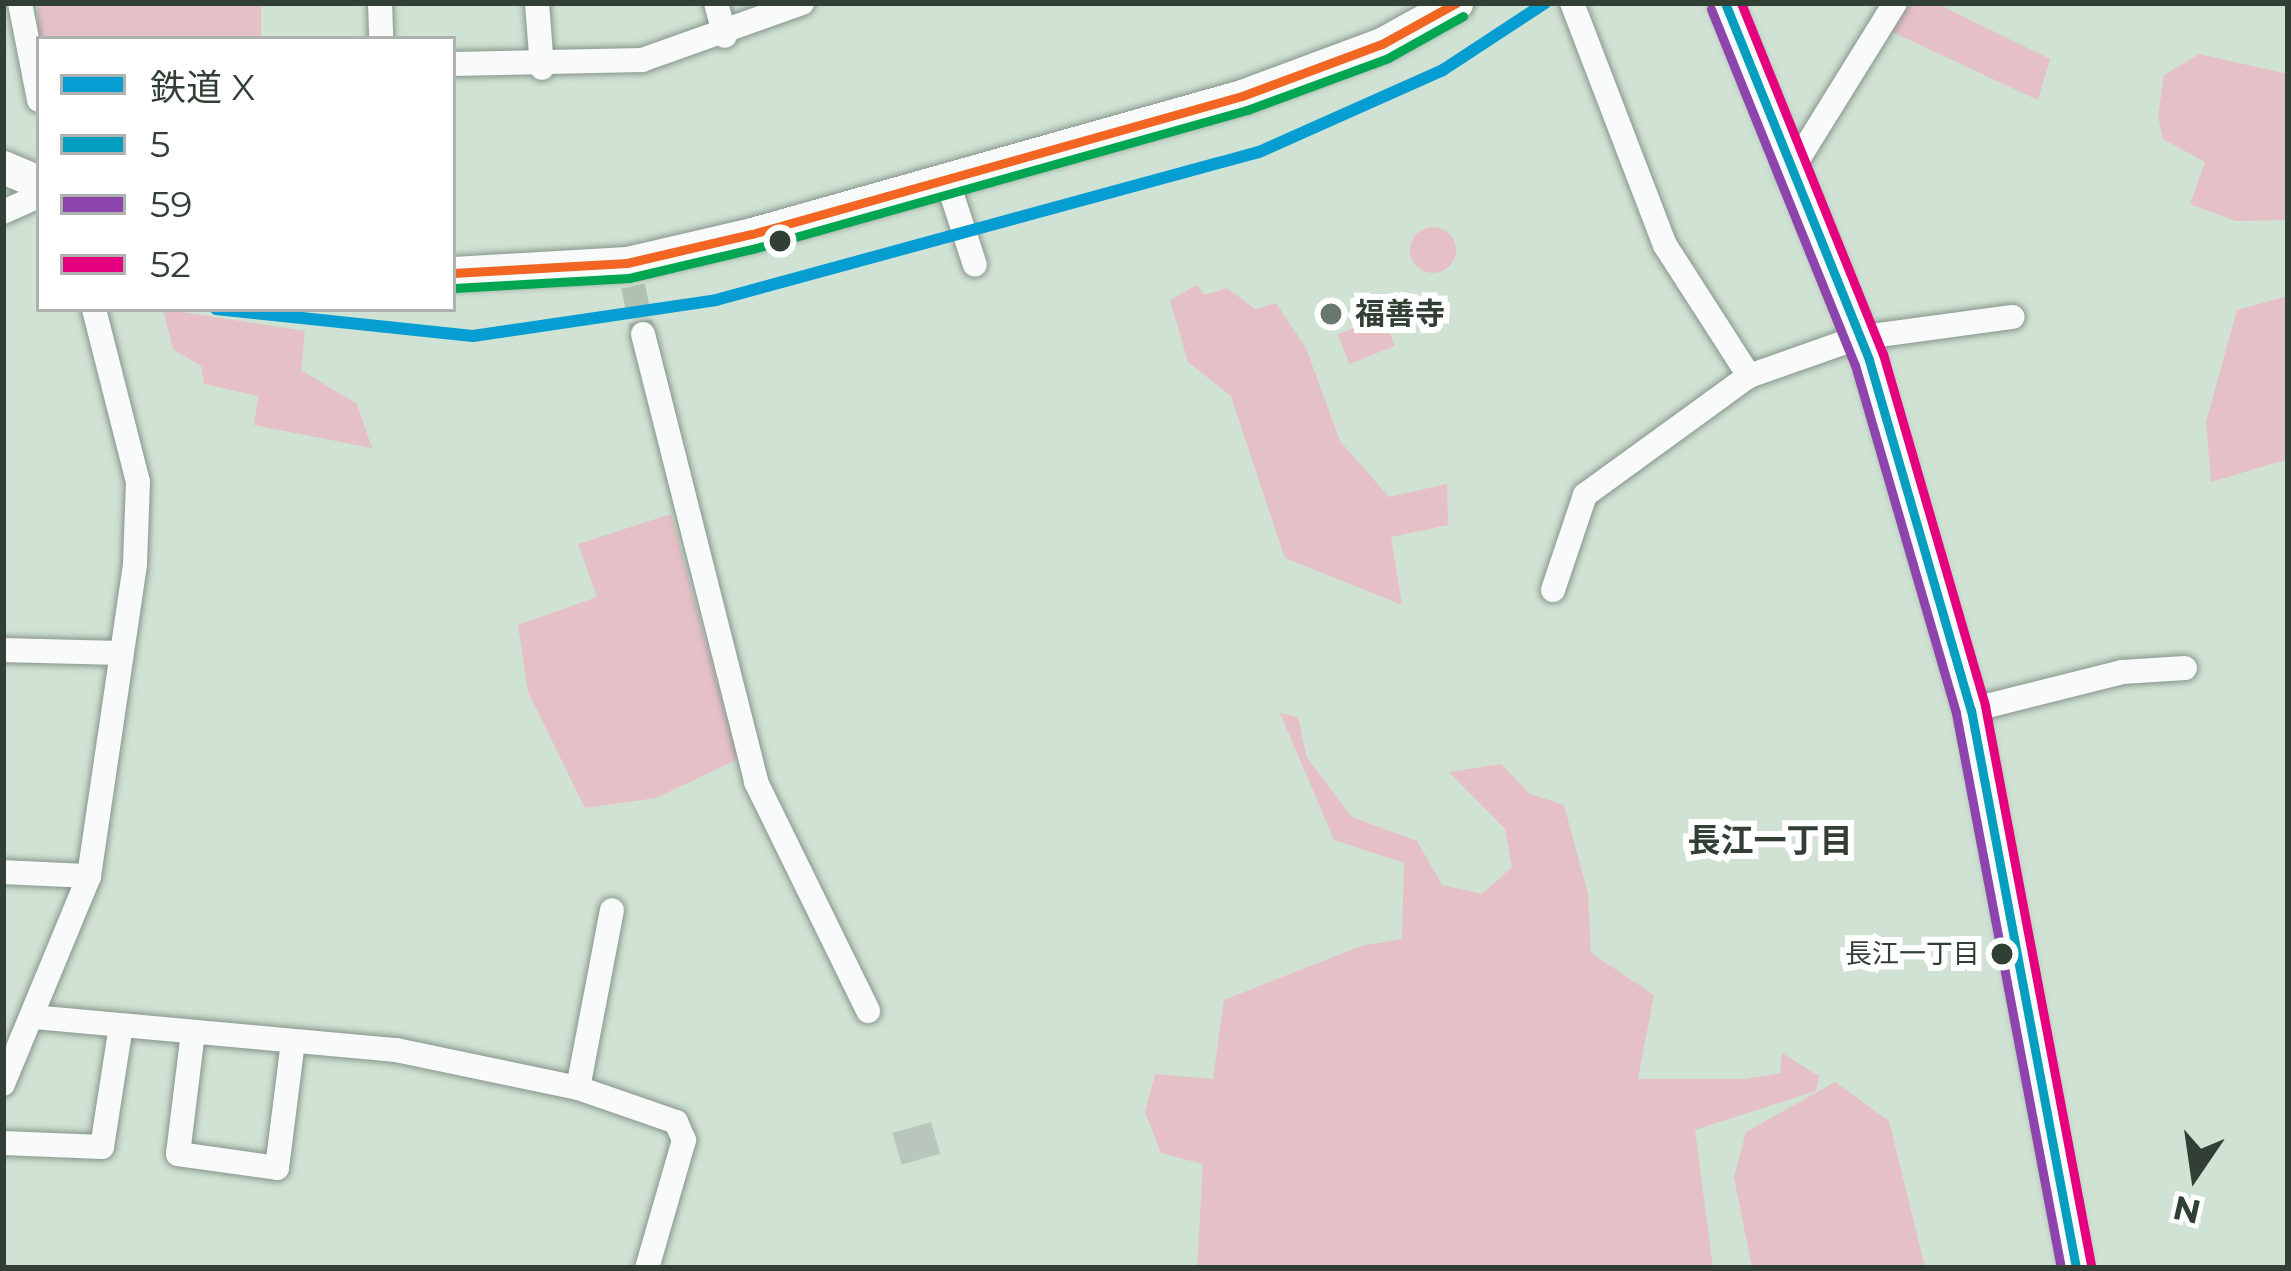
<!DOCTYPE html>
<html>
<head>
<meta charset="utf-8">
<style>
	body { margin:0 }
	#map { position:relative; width:2291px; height:1271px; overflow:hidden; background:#d0e2d4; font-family:Montserrat,"Noto Sans JP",sans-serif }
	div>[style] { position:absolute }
	.green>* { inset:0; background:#e5c0c7; transform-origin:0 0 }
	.round { border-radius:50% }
	.building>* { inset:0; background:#b8c6bb; transform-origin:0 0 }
	.minor-tunnel>* { height:24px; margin-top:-12px; transform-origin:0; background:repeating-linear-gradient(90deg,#b0c1b4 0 24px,transparent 0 36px) }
	.roads { filter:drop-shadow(0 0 3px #87958b) drop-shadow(0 0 3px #87958b) }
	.minor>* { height:24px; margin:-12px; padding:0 12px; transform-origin:12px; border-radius:12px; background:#f8fbf9 }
	.major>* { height:30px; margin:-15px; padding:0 15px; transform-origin:15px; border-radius:15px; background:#f8fbf9 }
	.highway>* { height:33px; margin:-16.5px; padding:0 16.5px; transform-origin:16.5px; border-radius:16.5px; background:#f8fbf9 }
	.bus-1>* { height:9px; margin:-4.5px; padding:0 4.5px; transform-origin:4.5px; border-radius:4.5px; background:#059ebf }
	.bus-2>* { height:9px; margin:-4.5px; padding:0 4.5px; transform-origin:4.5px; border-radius:4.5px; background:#8e44ad }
	.bus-3>* { height:9px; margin:-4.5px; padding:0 4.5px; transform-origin:4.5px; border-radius:4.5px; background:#e5007d }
	.bus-4>* { height:9px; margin:-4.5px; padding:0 4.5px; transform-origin:4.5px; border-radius:4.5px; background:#f26522 }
	.bus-5>* { height:9px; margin:-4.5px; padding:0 4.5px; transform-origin:4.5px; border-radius:4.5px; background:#00a651 }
	.rail-1>* { height:12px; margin:-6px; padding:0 6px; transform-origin:6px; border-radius:6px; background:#059dd2 }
	.dots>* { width:33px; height:33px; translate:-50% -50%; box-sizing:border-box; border:6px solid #fff; border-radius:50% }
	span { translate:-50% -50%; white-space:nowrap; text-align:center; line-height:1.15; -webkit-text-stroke:12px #fff; paint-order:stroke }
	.bus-label { font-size:27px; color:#313f35 }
	.right { translate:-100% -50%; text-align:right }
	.poi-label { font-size:30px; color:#313f35; font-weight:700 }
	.left { translate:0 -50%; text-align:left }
	.neighbourhood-label { font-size:33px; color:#313f35; font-weight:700 }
	.frame { position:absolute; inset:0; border:6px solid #313f35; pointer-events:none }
	.legend { position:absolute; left:36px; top:36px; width:420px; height:276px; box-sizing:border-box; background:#fff; border:3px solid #adb2ae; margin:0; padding:15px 21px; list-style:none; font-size:36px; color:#313f35 }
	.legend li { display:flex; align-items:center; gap:24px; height:60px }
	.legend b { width:60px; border:3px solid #adb2ae }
	.north { position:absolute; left:2135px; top:1115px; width:120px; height:120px; -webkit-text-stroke:9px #fff; paint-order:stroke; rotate:193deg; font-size:33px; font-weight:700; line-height:48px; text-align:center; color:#313f35 }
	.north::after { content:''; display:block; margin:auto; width:42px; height:54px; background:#313f35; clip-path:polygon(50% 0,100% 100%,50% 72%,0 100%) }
</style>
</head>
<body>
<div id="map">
	<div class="green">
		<i style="left:38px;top:3px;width:223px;height:39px"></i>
		<i style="clip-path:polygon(1903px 3px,1936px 3px,2050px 59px,2038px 100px,1888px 30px)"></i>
		<i style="clip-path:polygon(2199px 54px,2288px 74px,2288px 220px,2236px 221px,2190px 204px,2205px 162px,2163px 139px,2158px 116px,2164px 75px)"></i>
		<i class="round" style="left:1410px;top:227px;width:46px;height:46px"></i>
		<i style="clip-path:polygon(1197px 285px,1204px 295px,1227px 288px,1255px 309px,1276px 303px,1306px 348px,1340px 441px,1389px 497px,1447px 484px,1448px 525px,1391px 537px,1402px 605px,1285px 558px,1231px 396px,1188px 362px,1170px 300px)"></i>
		<i style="clip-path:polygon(2288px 296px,2288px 459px,2211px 482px,2206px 422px,2237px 310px)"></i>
		<i style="clip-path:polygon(163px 309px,305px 331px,301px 370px,357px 404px,372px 448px,254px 425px,258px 396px,204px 384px,201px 366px,173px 349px)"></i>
		<i style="left:1383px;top:316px;width:32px;height:49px;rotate:68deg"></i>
		<i style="clip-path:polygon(671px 514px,738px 759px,656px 798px,585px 808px,528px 692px,518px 625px,597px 597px,578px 544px)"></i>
		<i style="clip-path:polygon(1280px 713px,1298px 717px,1307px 758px,1352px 817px,1417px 841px,1442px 885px,1482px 894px,1512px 867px,1505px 829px,1449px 772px,1501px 764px,1530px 794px,1564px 805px,1588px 894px,1591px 953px,1654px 995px,1638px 1079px,1745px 1079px,1780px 1073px,1782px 1053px,1819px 1076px,1816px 1091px,1695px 1130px,1713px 1268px,1197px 1268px,1203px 1164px,1161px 1153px,1145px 1112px,1155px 1074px,1213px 1079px,1224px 1000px,1361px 946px,1402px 939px,1404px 863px,1334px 840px)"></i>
		<i style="clip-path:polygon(1835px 1082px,1889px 1121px,1925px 1268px,1752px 1268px,1734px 1177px,1746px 1132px)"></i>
	</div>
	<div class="building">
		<i style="left:931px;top:1122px;width:33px;height:40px;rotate:74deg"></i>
	</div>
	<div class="minor-tunnel">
		<i style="left:633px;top:286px;width:49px;rotate:78.2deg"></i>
	</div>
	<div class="roads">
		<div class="minor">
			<i style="left:20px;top:3px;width:99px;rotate:78.9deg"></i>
			<i style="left:380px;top:3px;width:36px;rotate:88deg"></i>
			<i style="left:537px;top:3px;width:65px;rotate:85.6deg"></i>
			<i style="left:716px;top:3px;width:34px;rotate:75deg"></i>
			<i style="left:1572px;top:3px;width:259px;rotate:69deg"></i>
			<i style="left:1665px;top:245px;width:156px;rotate:57.3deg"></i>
			<i style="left:453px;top:64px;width:189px;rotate:-1.2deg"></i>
			<i style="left:642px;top:60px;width:170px;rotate:-19.6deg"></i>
			<i style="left:1789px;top:174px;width:201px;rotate:-58.2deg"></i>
			<i style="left:947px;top:180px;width:89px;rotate:71.8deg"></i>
			<i style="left:3px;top:212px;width:39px;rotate:-24deg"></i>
			<i style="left:643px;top:334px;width:462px;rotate:75.8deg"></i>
			<i style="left:756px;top:782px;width:255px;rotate:63.9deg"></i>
			<i style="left:1553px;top:590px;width:100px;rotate:-71.4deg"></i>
			<i style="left:1585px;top:495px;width:203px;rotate:-36deg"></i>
			<i style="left:1749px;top:376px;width:114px;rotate:-19.4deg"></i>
			<i style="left:1857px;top:338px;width:157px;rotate:-7.7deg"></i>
			<i style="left:3px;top:650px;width:116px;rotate:1.5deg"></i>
			<i style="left:1971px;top:710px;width:156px;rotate:-14.1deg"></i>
			<i style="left:2122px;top:672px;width:63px;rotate:-3.6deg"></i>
			<i style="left:3px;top:872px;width:86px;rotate:2.7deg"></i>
			<i style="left:33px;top:1017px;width:364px;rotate:5.2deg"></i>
			<i style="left:396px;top:1050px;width:186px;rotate:11.8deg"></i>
			<i style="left:578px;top:1088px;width:104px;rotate:19.1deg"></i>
			<i style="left:676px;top:1122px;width:20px;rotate:66deg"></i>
			<i style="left:684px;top:1140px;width:133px;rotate:106.1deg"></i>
			<i style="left:193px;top:1032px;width:123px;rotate:97deg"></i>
			<i style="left:178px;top:1154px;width:100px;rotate:8deg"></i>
			<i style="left:277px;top:1168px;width:128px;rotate:-82.8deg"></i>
			<i style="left:3px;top:1084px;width:225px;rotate:-67.5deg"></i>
			<i style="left:89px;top:876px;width:316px;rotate:-81.6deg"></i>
			<i style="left:135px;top:563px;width:81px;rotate:-87.9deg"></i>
			<i style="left:138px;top:482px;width:179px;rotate:-104.3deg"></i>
			<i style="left:578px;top:1088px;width:181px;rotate:-79.2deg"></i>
			<i style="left:3px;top:1143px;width:99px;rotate:2.3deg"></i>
			<i style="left:102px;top:1147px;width:123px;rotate:-81.1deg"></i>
		</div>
		<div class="major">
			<i style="left:1725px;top:3px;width:385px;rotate:68deg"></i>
			<i style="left:1869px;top:360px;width:365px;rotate:73.8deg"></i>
			<i style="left:1971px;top:710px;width:568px;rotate:79.34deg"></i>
		</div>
		<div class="highway">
			<i style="left:3px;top:167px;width:39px;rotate:23deg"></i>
			<i style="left:453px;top:273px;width:174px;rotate:-3.3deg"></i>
			<i style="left:627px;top:263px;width:128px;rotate:-13.1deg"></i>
			<i style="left:752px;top:234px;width:509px;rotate:-15.73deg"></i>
			<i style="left:1242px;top:96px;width:149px;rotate:-20.4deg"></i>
			<i style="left:1382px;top:44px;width:85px;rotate:-29deg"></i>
		</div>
	</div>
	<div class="bus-1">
		<i style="left:1725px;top:3px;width:385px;rotate:68deg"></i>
		<i style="left:1869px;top:360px;width:365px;rotate:73.8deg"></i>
		<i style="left:1971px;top:710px;width:568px;rotate:79.34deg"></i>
	</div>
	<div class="bus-2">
		<i style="left:1711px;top:9px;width:384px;rotate:68deg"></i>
		<i style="left:1855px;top:365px;width:362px;rotate:73.8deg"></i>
		<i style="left:1956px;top:713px;width:565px;rotate:79.29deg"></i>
	</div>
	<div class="bus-3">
		<i style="left:1741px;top:3px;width:379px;rotate:68deg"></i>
		<i style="left:1883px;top:354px;width:366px;rotate:73.8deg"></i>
		<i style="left:1985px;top:706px;width:569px;rotate:79.26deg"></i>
	</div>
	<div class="bus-4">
		<i style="left:453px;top:273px;width:174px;rotate:-3.3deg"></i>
		<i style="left:627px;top:263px;width:128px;rotate:-13.1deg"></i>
		<i style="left:752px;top:234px;width:509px;rotate:-15.73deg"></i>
		<i style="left:1242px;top:96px;width:149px;rotate:-20.4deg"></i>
		<i style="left:1382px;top:44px;width:85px;rotate:-29deg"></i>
	</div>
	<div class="bus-5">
		<i style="left:454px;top:288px;width:175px;rotate:-3.3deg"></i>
		<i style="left:629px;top:278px;width:130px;rotate:-13.3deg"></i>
		<i style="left:756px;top:248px;width:510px;rotate:-15.7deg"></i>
		<i style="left:1247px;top:110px;width:150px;rotate:-20.2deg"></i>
		<i style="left:1388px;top:58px;width:86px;rotate:-29.2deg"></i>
	</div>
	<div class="rail-1">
		<i style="left:216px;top:309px;width:258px;rotate:6deg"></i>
		<i style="left:473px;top:336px;width:246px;rotate:-8.4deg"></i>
		<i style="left:716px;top:300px;width:563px;rotate:-15.25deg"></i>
		<i style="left:1259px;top:152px;width:201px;rotate:-24deg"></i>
		<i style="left:1443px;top:70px;width:122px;rotate:-33.3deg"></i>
	</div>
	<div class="dots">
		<i style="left:780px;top:241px;background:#313f35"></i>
		<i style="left:1331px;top:314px;background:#69786d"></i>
		<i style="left:2002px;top:954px;background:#313f35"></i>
	</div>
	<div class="bus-label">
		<span class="right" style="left:1980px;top:954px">長江一丁目</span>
	</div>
	<div class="poi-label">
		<span class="left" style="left:1355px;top:314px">福善寺</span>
	</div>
	<div class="neighbourhood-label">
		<span style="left:1770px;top:841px">長江一丁目</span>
	</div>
	<div class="frame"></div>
	<ul class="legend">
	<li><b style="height:15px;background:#059dd2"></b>鉄道 X</li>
	<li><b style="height:15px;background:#059ebf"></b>5</li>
	<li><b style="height:15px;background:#8e44ad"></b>59</li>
	<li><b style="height:15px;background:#e5007d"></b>52</li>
	</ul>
	<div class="north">N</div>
</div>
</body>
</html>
